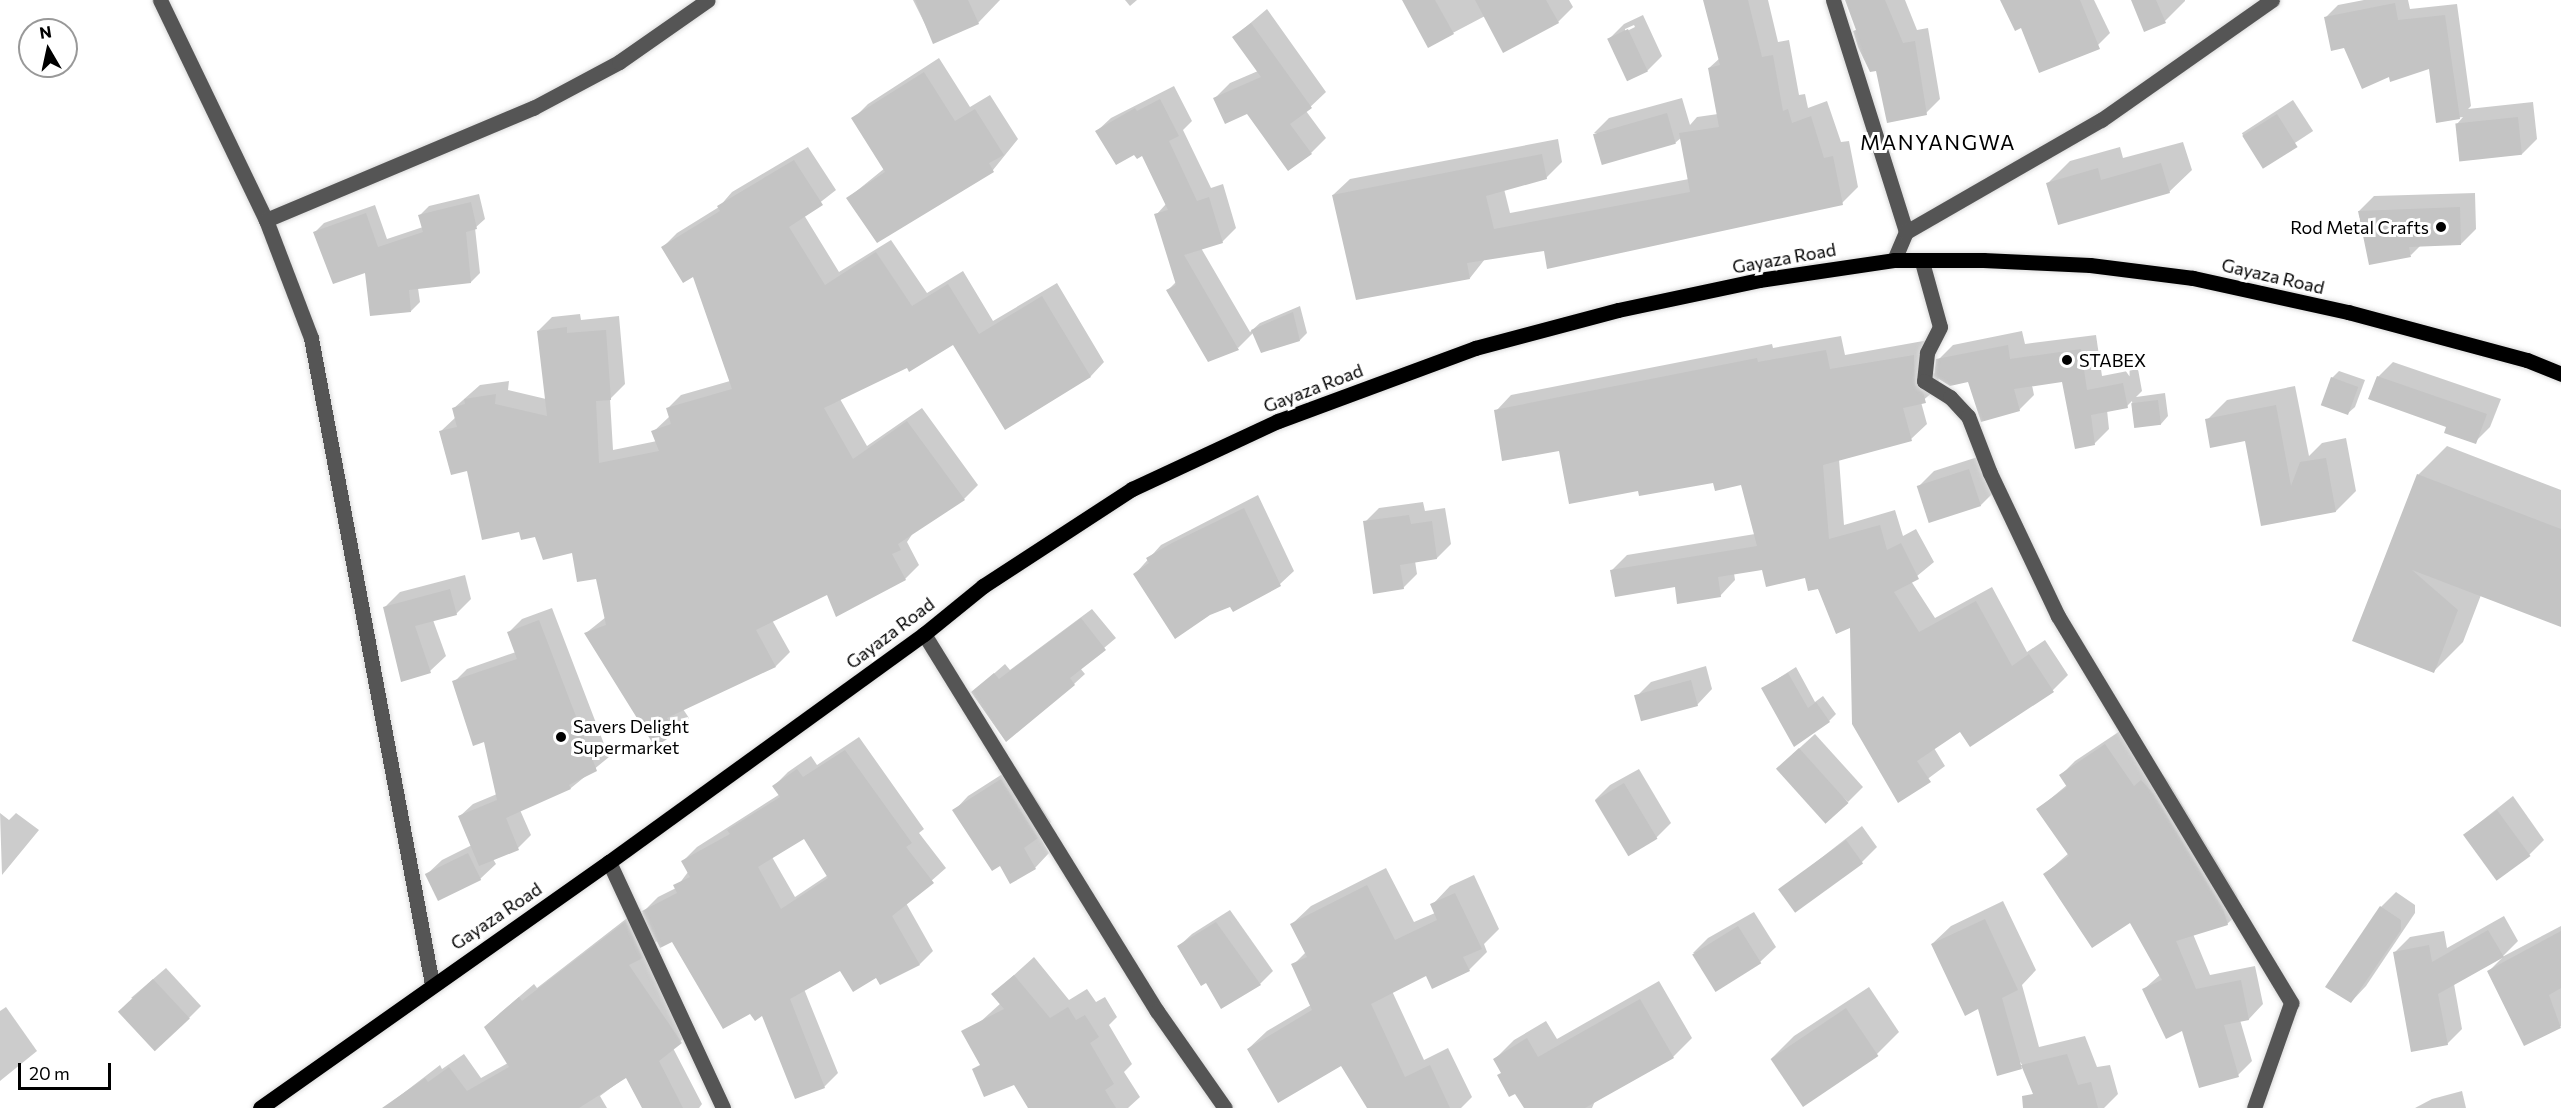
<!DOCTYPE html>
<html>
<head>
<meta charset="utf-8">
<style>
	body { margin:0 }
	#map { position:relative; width:2561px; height:1108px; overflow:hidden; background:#fff; font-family:Commissioner,sans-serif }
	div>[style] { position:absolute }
	.shadow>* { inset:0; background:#0003; transform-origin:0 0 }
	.building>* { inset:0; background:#c4c4c4; transform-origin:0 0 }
	.roads { filter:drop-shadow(0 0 2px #dbdbdb) drop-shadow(0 0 2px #dbdbdb) }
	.minor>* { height:15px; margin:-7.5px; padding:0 7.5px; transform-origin:7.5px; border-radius:7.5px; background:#555 }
	.major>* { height:15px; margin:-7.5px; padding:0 7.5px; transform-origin:7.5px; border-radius:7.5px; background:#000 }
	.dots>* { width:16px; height:16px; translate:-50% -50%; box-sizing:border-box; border:3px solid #fff; border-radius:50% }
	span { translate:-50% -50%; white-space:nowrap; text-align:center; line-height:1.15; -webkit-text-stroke:6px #fff; paint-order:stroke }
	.poi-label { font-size:18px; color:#000 }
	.right { translate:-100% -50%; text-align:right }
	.left { translate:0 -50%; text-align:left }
	.street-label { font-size:18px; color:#000 }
	.quarter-label { font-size:21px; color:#000; letter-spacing:1.5px }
	.north { position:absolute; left:18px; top:18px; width:60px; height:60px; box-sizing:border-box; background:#fff; border:2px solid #999; border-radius:50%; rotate:351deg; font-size:16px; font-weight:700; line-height:24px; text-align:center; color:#000 }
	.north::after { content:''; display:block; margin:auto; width:21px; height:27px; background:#000; clip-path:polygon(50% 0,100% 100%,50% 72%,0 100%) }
	.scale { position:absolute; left:18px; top:1063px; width:93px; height:27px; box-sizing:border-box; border:3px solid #000; border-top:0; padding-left:8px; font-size:18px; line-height:21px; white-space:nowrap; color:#000; -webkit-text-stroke:4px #fff; paint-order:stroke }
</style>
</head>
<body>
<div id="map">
	<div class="shadow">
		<i style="clip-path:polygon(913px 0,1000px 0,978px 23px,934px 42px)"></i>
		<i style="clip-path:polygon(1125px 0,1137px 0,1130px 6px)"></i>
		<i style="clip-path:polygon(1404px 0,1569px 0,1573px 7px,1558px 22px,1485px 16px,1428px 46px)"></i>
		<i style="clip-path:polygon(1705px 0,1768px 0,1778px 42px,1789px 40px,1799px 95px,1805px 94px,1808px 108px,1827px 101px,1841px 142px,1849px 141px,1858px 187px,1842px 203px,1485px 259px,1470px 278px,1333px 195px,1350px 179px,1558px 139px,1562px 162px,1546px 178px,1504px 189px,1510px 213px,1689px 179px,1682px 137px,1675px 143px,1594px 133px,1609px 118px,1682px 98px,1690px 125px,1697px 117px,1718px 114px,1709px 68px,1720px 58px)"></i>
		<i style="clip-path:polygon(1846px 0,1905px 0,1917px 30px,1928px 28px,1940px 99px,1926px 113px,1877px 69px)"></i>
		<i style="clip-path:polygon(2002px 0,2094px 0,2110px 33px,2093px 50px,2022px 26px)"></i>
		<i style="clip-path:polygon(2132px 0,2185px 0,2185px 1px,2165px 21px)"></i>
		<i style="clip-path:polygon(2364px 0,2408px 0,2410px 9px,2457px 4px,2471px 106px,2468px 109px,2533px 102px,2537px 139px,2522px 154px,2457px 124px,2463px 117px,2437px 121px,2430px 67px,2390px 75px,2345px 46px,2326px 17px,2338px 5px)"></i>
		<i style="clip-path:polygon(1267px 9px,1326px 92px,1306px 111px,1326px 138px,1311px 153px,1248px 112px,1215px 98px,1230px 83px,1258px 71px,1234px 37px)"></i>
		<i style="clip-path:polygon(evenodd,1643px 15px,1662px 56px,1647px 71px,1609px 39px,1624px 24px,1643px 15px,1634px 25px,1635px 27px,1625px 32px,1625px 29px,1634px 25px)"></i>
		<i style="clip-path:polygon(939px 58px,970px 107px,990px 95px,1018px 139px,993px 170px,878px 241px,848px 198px,885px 168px,853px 119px,868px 104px)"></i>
		<i style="clip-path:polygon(1174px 86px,1192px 121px,1183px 130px,1211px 188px,1223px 184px,1236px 228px,1222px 242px,1201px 248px,1250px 332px,1260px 323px,1300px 306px,1307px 333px,1300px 340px,1253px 333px,1238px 348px,1168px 290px,1176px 282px,1156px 215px,1166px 204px,1143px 154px,1097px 131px,1111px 118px)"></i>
		<i style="left:2293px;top:100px;width:37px;height:61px;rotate:57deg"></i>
		<i style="clip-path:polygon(2183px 142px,2192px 170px,2169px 192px,2047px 184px,2070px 161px,2120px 147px,2123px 158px)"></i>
		<i style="clip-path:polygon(808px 147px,836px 190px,804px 215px,839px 272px,891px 240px,927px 293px,963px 271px,993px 321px,1057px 283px,1104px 362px,1091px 376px,1005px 428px,954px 343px,840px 399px,867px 446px,922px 408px,978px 485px,964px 499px,913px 533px,907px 542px,919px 565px,905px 579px,828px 593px,772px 620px,790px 652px,776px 666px,683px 709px,689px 718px,675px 732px,586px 633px,606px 617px,597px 577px,573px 551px,520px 531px,441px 431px,456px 417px,454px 408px,480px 385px,509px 381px,508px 390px,546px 399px,538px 331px,552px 317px,580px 314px,581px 320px,619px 316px,625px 384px,610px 399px,613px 450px,657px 441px,653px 432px,670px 416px,667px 409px,681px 395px,730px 381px,694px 274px,663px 247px,677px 233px,719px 207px,732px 192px)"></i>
		<i style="clip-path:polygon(2475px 193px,2476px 229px,2461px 244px,2421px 245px,2411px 255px,2359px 211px,2374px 196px)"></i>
		<i style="clip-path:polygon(479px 194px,485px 219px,475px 228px,480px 273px,471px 282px,418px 288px,420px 302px,411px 311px,315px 232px,324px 223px,375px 205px,387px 239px,423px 227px,420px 215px,429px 206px)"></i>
		<i style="clip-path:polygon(2022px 331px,2025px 344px,2096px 335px,2102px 376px,2138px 369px,2142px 391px,2136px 397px,2165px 393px,2168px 416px,2161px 424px,2135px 427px,2132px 401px,2127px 406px,2107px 410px,2109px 429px,2094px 444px,2063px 380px,2032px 385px,2034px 395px,2019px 410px,1969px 381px,1938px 377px,1940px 386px,1921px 402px,1927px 424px,1911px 439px,1839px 459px,1844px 525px,1895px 510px,1903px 536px,1916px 529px,1934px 562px,1911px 581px,1935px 618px,1992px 587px,2027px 652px,2045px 640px,2068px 675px,2053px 690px,1960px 730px,1934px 748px,1945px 766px,1898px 801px,1852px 626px,1806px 576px,1763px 568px,1734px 573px,1735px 580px,1720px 596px,1612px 570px,1627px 555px,1755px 534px,1743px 483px,1714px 481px,1639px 489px,1560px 450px,1496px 411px,1511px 395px,1772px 344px,1773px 348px,1841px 336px,1845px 355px,1929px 340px,1930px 369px,1936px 375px,1938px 360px,1953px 345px)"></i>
		<i style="clip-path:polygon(2393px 362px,2501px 399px,2490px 427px,2475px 442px,2448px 426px,2378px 377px)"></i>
		<i style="clip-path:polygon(2339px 371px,2365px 380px,2355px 407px,2347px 414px,2332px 378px)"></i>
		<i style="clip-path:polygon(2295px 386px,2309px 456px,2322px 443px,2346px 438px,2356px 491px,2336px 511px,2262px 525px,2246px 440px,2207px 420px,2227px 400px)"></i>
		<i style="clip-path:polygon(2447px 446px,2561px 490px,2561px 625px,2481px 595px,2463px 642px,2434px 671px,2354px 640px,2418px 475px)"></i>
		<i style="clip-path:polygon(1984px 455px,1996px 490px,1981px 505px,1919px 486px,1934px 471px)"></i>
		<i style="clip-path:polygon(1258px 495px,1294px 571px,1280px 584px,1234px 610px,1230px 605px,1135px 574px,1161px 545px)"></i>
		<i style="clip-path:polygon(1423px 502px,1425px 511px,1445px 508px,1451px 544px,1437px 558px,1415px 561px,1417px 574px,1403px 588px,1365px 522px,1379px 508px)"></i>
		<i style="clip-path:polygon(465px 575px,471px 599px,456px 614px,433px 620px,446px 656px,430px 671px,384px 608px,400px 592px)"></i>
		<i style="clip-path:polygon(552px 608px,609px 757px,571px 788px,520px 810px,531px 835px,518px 848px,493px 859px,496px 864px,480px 879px,426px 875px,442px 860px,472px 845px,460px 816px,473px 804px,497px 794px,485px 740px,454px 682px,467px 669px,516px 652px,509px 632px,522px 619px)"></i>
		<i style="clip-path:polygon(1092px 609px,1116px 638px,1080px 668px,1085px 674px,1074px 684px,1006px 740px,973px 692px,1005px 664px,1010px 670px)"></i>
		<i style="clip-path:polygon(1706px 666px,1712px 689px,1697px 705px,1636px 697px,1651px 682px)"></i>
		<i style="clip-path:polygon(1796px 667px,1815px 702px,1823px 696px,1836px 714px,1829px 721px,1763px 688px)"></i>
		<i style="clip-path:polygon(2120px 731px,2167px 779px,2237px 895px,2242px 910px,2227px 924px,2193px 934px,2210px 975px,2255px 966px,2263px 1004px,2249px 1019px,2240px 1020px,2252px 1061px,2238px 1075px,2144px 989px,2161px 974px,2131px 921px,2045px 874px,2069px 853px,2038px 809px,2067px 785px,2061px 775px,2075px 761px)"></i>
		<i style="clip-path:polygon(1815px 734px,1863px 787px,1848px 802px,1793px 754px)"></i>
		<i style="clip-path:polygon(evenodd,859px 737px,924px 829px,919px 833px,946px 868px,906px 903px,933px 951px,920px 964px,877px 975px,840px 969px,804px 989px,838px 1073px,824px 1087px,763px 1013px,673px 940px,658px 940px,644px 954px,695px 1028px,673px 1048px,702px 1104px,699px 1108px,644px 1108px,627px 1076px,600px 1096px,607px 1108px,384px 1108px,440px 1065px,442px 1069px,464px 1054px,481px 1078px,508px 1063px,486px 1027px,500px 1013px,534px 984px,537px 988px,640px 908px,642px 913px,658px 897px,676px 888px,688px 872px,683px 861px,697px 847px,780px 794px,774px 786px,788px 772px,811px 756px,817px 765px,859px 737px,804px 837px,828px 875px,795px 897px,772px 857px,804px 837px)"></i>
		<i style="clip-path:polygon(1015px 766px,1051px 822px,1039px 835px,1049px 853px,1035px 868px,1000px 864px,954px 811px,968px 796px)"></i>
		<i style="clip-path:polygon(1639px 769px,1671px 823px,1656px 838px,1595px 800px,1610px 785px)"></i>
		<i style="clip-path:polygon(2513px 796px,2544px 840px,2529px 855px,2464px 835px)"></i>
		<i style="clip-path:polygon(0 813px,9px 820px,16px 813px,39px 830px,2px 875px)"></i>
		<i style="clip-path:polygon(1862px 826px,1877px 847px,1862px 862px,1779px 891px)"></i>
		<i style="clip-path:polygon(1386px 868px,1414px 922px,1435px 913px,1432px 905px,1450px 886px,1474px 875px,1499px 929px,1484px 944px,1487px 952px,1469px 970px,1427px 974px,1392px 991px,1424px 1060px,1448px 1048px,1472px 1097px,1461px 1108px,1368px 1108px,1341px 1064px,1248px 1049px,1267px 1031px,1311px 1005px,1293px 965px,1306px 952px,1292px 924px,1311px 906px)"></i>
		<i style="clip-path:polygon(2396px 892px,2415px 905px,2415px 913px,2366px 986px,2351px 1002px,2381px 907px)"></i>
		<i style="clip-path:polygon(2003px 901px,2036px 970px,2022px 985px,2039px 1047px,2085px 1036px,2097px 1067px,2110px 1065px,2118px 1094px,2104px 1108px,2040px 1108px,2023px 1066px,1932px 944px,1951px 926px)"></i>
		<i style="clip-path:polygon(1230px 910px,1273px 971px,1260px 984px,1179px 946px,1192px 934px)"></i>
		<i style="clip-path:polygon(1754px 912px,1776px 947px,1760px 962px,1693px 953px,1708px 938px)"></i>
		<i style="clip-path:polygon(2504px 916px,2518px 941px,2503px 956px,2454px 984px,2462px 1029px,2447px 1044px,2395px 952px,2410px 937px,2444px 931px,2447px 948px)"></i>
		<i style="clip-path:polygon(2561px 926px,2561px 1026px,2525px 1044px,2488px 972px,2504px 956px)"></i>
		<i style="clip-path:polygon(1034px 957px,1069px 1000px,1087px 989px,1096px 1002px,1105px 997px,1117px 1017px,1109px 1025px,1132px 1064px,1124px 1072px,1140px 1097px,1128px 1108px,1030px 1108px,979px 1023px,1001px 1003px,993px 994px)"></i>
		<i style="clip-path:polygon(166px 968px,201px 1006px,189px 1018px,131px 998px)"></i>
		<i style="clip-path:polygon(1659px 981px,1692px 1038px,1673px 1057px,1595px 1101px,1592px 1108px,1525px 1108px,1495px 1059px,1514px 1040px,1546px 1021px,1557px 1039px)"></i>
		<i style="clip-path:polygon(1869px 987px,1899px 1032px,1877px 1054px,1772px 1058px,1794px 1036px)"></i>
		<i style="clip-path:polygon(6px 1007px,37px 1051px,0 1081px,0 1011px)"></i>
		<i style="clip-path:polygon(2462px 1091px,2466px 1108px,2415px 1108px,2432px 1099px)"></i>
	</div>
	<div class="building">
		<i style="clip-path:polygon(915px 0,968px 0,979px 24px,933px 44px)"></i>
		<i style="clip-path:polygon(1402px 0,1435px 0,1454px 34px,1428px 48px)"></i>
		<i style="clip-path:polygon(1475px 0,1546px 0,1559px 23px,1503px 53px)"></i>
		<i style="clip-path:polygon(1703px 0,1748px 0,1762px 57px,1773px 55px,1783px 111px,1788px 109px,1792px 123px,1811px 116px,1824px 158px,1833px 156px,1843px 205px,1547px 269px,1544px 251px,1467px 263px,1470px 279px,1356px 300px,1332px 195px,1542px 154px,1547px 179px,1486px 196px,1494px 229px,1690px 192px,1679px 133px,1719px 127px,1708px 68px,1720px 65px)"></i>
		<i style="clip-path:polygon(1845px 0,1885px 0,1903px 43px,1915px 41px,1927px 115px,1887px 123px,1876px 71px,1870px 72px,1858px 47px,1853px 31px,1856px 30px)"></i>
		<i style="clip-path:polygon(2000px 0,2080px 0,2100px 49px,2039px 73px,2021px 28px,2015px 31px)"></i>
		<i style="clip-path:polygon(2131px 0,2156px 0,2166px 23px,2144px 32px)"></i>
		<i style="clip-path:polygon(2395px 3px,2398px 20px,2445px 15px,2460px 119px,2436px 123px,2429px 69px,2390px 82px,2389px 77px,2362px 89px,2344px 48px,2331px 51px,2324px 17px)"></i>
		<i style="clip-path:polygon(1251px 23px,1312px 108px,1290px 124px,1312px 154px,1288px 171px,1247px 114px,1225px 124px,1213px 98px,1261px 77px,1232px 37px)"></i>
		<i style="left:1628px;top:29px;width:47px;height:23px;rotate:65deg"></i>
		<i style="clip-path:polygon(924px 72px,955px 121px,975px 109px,1004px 155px,989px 163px,994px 172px,877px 243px,846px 198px,885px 172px,851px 118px)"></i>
		<i style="clip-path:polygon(1160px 99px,1179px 136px,1169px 141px,1197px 201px,1209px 197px,1223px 243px,1184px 255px,1239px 350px,1208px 362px,1166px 290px,1176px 285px,1154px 214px,1168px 210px,1142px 156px,1137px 159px,1134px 155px,1116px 165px,1095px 131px,1135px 108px,1137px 111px)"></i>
		<i style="left:1667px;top:113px;width:32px;height:77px;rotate:74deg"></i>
		<i style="left:2277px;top:114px;width:39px;height:41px;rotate:58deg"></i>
		<i style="left:2518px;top:117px;width:38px;height:63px;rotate:84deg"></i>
		<i style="clip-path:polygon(794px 160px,823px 205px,789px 227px,825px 285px,876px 252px,912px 306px,948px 284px,979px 334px,1042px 296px,1091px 377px,1005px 430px,953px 345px,909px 372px,907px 368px,824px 408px,853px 459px,907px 421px,965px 500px,898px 544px,901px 550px,892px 554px,906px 580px,836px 617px,827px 595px,756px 630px,776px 667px,667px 718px,676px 733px,655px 747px,584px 633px,606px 625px,596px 579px,577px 582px,572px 553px,543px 560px,535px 537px,521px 540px,519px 532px,482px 540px,467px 471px,451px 475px,439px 431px,457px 427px,452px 408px,465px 404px,464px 399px,496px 394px,495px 404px,547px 416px,537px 331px,567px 327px,567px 333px,606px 330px,611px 400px,596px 401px,599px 463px,659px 451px,651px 431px,671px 424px,666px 408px,732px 389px,693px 277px,683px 283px,661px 247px,720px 211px,717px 206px)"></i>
		<i style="clip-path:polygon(2161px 163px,2170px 193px,2058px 225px,2046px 183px,2098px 168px,2101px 180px)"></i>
		<i style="clip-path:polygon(471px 202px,477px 229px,466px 232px,471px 283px,409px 290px,411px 312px,370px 316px,365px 273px,333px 284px,313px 232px,366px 213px,378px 247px,423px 232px,418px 215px)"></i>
		<i style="clip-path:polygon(2460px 207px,2461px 245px,2409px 247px,2411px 257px,2369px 265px,2358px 211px)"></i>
		<i style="clip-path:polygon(1293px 312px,1300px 341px,1261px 353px,1251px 330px)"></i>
		<i style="clip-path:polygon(2008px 345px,2010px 359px,2081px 349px,2087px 390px,2123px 383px,2128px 408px,2091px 415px,2095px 445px,2075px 449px,2062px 382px,2014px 389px,2020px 411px,1981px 422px,1968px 382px,1950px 386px,1934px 376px,1936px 359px)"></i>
		<i style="clip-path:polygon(1826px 350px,1830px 369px,1914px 355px,1915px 385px,1923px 392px,1926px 403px,1903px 408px,1912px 441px,1823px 465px,1829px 539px,1880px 525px,1887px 550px,1901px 543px,1919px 579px,1894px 592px,1919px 632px,1976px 601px,2012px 666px,2029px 654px,2054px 692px,1970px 747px,1960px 732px,1917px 761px,1931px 782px,1898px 803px,1852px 724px,1850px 628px,1836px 634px,1818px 589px,1808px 591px,1805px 578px,1766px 587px,1762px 570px,1718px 577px,1721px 597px,1677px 604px,1675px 587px,1615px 597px,1610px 570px,1757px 546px,1741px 485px,1715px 491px,1713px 483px,1639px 496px,1638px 491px,1569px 504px,1559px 451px,1502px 461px,1494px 410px,1757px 358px,1758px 362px)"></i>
		<i style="clip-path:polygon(2377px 376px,2487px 414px,2476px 444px,2444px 433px,2446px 427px,2368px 399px)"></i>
		<i style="left:2331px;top:377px;width:29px;height:30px;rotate:20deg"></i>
		<i style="left:2158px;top:400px;width:25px;height:27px;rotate:83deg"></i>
		<i style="clip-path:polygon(2276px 405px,2291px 486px,2300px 462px,2326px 458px,2336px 512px,2261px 526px,2245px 441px,2210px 448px,2205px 419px)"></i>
		<i style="left:1969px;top:469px;width:39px;height:55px;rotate:72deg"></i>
		<i style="clip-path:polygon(2417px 474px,2561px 529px,2561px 627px,2412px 570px,2458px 610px,2434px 673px,2352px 641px)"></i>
		<i style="clip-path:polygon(1244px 508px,1281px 586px,1233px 612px,1230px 607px,1210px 615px,1175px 639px,1133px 574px,1149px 563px,1146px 558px,1172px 543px)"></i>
		<i style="clip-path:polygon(1409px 515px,1411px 524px,1432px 521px,1437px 559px,1400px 565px,1404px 589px,1373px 594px,1363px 521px)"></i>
		<i style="clip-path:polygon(450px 589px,457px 615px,415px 626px,431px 673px,401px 682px,383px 607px)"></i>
		<i style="clip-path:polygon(1081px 618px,1106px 650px,1070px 678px,1075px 685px,1006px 742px,971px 692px,994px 673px,999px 679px)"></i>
		<i style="clip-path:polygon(539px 620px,597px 771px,569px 785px,571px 789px,506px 818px,519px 850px,479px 866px,458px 816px,497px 800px,484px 742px,473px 746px,452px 681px,517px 659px,507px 632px)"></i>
		<i style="clip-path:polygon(1788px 673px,1808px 708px,1816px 702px,1830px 722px,1794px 747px,1761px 688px)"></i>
		<i style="left:1691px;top:680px;width:27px;height:59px;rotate:75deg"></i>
		<i style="clip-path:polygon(2105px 744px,2134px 786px,2141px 780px,2153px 793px,2223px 909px,2228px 925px,2176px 941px,2196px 989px,2241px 980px,2249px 1020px,2224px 1025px,2239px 1077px,2199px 1088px,2182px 1031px,2166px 1039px,2142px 989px,2162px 980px,2130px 923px,2092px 948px,2043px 874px,2069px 856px,2036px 809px,2067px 787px,2059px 775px)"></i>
		<i style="left:1799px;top:748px;width:74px;height:31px;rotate:48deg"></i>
		<i style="clip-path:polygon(evenodd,845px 750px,912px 843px,906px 847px,934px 883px,892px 916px,920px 965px,880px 985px,876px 978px,853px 992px,840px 971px,790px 999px,825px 1088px,795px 1099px,762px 1016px,755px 1021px,750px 1014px,723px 1029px,672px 942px,660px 948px,642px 911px,677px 893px,673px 885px,690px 877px,681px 861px,730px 834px,727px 830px,780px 797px,772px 786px,797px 769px,803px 777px,845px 750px,804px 839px,828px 878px,781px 909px,758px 867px,804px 839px)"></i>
		<i style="clip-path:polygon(1001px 779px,1038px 838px,1024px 848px,1036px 869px,1010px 884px,1000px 866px,992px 871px,952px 810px)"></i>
		<i style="left:1624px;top:783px;width:65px;height:34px;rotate:59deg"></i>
		<i style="left:2497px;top:810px;width:57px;height:42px;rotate:54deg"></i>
		<i style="left:1846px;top:840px;width:29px;height:84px;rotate:54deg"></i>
		<i style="left:468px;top:853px;width:30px;height:48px;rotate:64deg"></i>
		<i style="clip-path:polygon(1367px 885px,1395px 940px,1437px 920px,1430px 904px,1455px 893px,1482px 949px,1463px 957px,1470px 971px,1432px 989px,1426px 976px,1371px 1004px,1405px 1077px,1430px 1065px,1450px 1108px,1367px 1108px,1341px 1066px,1278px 1103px,1247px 1049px,1312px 1010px,1291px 964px,1307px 957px,1290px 924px)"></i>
		<i style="clip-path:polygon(2380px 906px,2401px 920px,2401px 930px,2351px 1003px,2325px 987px)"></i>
		<i style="clip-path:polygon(1985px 919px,2018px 990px,2002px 998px,2021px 1065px,2067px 1054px,2078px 1085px,2091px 1082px,2098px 1108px,2023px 1108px,2022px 1096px,2033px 1094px,2021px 1065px,2022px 1069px,1997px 1076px,1978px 1009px,1965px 1016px,1931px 944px)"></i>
		<i style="clip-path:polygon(626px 921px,643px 958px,629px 965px,682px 1043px,659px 1061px,683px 1108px,642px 1108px,626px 1078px,579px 1108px,382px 1108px,425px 1078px,428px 1082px,449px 1067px,467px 1091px,509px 1067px,484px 1027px,519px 997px,522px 1001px)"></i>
		<i style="clip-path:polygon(1216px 922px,1261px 985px,1221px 1009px,1206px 983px,1201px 986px,1177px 946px)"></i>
		<i style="left:1738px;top:926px;width:44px;height:54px;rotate:58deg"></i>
		<i style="clip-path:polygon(2488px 930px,2504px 957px,2438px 994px,2448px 1045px,2411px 1052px,2393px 952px,2429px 945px,2432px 962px)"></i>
		<i style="clip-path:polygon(2561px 931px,2561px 988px,2549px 995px,2561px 1028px,2524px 1046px,2487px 971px)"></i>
		<i style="clip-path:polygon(1014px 975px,1050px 1018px,1068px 1007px,1076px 1020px,1085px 1015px,1099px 1037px,1090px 1043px,1114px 1084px,1105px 1090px,1116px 1108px,1028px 1108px,1014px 1085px,984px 1097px,972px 1069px,980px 1065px,961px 1031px,1004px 1009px,991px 994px)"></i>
		<i style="left:153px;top:979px;width:54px;height:48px;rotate:47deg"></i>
		<i style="clip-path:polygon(1640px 999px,1674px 1058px,1585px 1108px,1524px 1108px,1515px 1094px,1509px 1097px,1497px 1075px,1501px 1073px,1493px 1059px,1527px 1038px,1538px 1057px)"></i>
		<i style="left:1846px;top:1008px;width:58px;height:91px;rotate:56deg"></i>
	</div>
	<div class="roads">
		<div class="minor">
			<i style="left:160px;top:0;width:244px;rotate:64.3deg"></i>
			<i style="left:266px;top:220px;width:126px;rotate:69.1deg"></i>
			<i style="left:311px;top:338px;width:657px;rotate:79.39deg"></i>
			<i style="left:1833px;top:0;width:243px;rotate:72.5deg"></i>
			<i style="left:266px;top:220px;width:290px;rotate:-22.8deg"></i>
			<i style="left:533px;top:108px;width:98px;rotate:-28.1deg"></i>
			<i style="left:619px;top:62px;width:108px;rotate:-34.9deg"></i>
			<i style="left:1894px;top:260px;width:30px;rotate:-67deg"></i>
			<i style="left:1906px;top:232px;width:225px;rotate:-29.9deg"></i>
			<i style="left:2101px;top:120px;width:209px;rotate:-35.1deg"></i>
			<i style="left:1922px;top:262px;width:67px;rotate:74.5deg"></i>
			<i style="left:1940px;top:327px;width:29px;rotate:117deg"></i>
			<i style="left:1927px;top:353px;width:28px;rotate:96deg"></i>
			<i style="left:1924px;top:381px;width:31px;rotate:32deg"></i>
			<i style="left:1950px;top:397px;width:26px;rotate:47deg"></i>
			<i style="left:1968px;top:416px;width:61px;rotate:68.9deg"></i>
			<i style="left:1990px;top:473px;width:158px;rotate:64.6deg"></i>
			<i style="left:2058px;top:616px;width:452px;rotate:58.9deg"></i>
			<i style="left:2291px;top:1003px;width:111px;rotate:109.4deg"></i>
			<i style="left:924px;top:634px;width:443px;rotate:58.3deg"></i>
			<i style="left:1157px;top:1011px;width:118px;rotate:55deg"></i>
			<i style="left:609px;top:862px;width:271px;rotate:65.1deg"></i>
		</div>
		<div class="major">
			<i style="left:260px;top:1108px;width:427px;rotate:-35.2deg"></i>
			<i style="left:609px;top:862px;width:389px;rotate:-35.9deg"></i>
			<i style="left:924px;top:634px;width:76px;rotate:-39.1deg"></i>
			<i style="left:983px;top:586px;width:178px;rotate:-33.1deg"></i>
			<i style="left:1132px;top:489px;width:161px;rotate:-25deg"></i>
			<i style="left:1278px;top:421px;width:210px;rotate:-20.3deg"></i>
			<i style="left:1475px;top:348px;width:148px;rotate:-14.9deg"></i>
			<i style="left:1618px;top:310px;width:144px;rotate:-12deg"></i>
			<i style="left:1759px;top:280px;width:136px;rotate:-8.4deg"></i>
			<i style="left:1894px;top:260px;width:89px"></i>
			<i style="left:1983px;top:260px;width:107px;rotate:2.7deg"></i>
			<i style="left:2090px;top:265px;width:104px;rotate:7.2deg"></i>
			<i style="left:2193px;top:278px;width:159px;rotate:12.4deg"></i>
			<i style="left:2348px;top:312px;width:185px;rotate:15deg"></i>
			<i style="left:2527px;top:360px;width:37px;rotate:22deg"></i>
		</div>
	</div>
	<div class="dots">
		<i style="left:2441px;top:227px;background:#000"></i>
		<i style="left:2067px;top:360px;background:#000"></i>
		<i style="left:561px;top:737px;background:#000"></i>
	</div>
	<div class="poi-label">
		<span class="right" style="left:2429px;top:227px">Rod Metal Crafts</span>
		<span class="left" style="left:2079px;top:360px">STABEX</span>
		<span class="left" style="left:573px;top:737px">Savers Delight<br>Supermarket</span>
	</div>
	<div class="street-label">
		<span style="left:1784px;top:258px;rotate:-10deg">Gayaza Road</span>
		<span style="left:2273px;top:276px;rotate:13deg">Gayaza Road</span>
		<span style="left:1313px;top:388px;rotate:-21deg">Gayaza Road</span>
		<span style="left:890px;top:633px;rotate:-37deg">Gayaza Road</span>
		<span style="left:496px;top:916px;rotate:-34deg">Gayaza Road</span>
	</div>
	<div class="quarter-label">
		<span style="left:1938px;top:142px">MANYANGWA</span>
	</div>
	<div class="north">N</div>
	<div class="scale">20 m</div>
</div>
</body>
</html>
